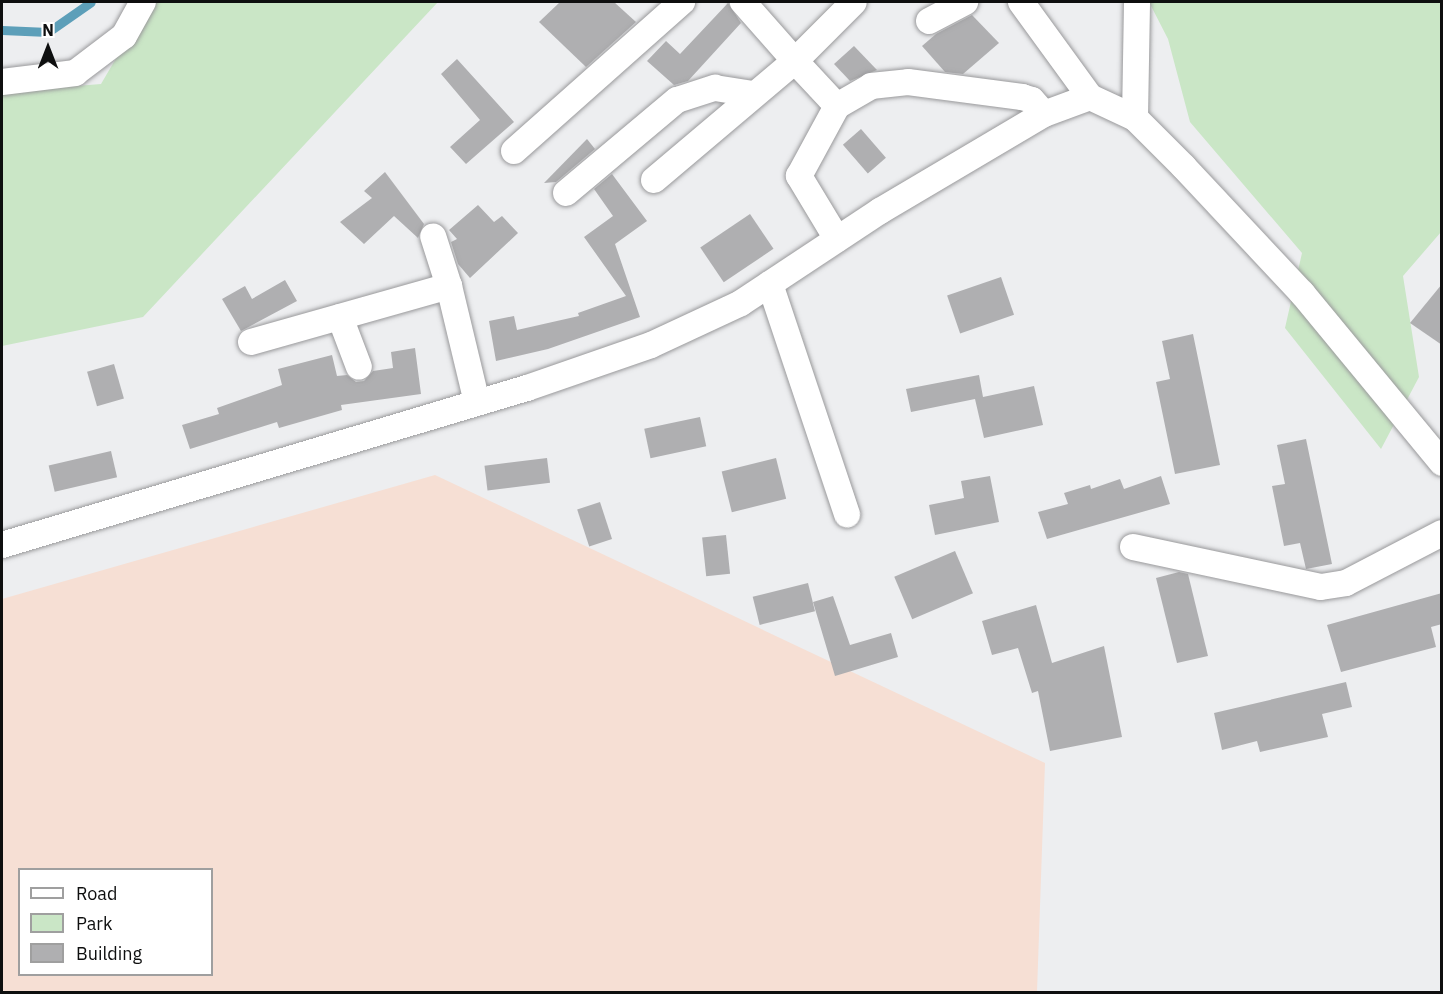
<!DOCTYPE html>
<html>
<head>
<meta charset="utf-8">
<style>
	body { margin:0 }
	#map { position:relative; width:1443px; height:994px; overflow:hidden; background:#edeef0; font-family:"IBM Plex Sans",sans-serif }
	div>[style] { position:absolute }
	.education>* { inset:0; background:#f6dfd4 }
	.green>* { inset:0; background:#cae6c6 }
	.stream>* { height:9px; margin:-4.5px; padding:0 4.5px; transform-origin:4.5px; border-radius:4.5px; background:#5d9fb9 }
	.building>* { inset:0; background:#afafb1; transform-origin:0 0 }
	.roads { filter:drop-shadow(0 0 2px #99999b) drop-shadow(0 0 2px #99999b) }
	.minor>* { height:26px; margin:-13px; padding:0 13px; transform-origin:13px; border-radius:13px; background:#fff }
	span { translate:-50% -50%; white-space:nowrap; text-align:center; line-height:1.15; -webkit-text-stroke:4.5px #fff; paint-order:stroke }
	.frame { position:absolute; inset:0; border:3px solid #0e0f0f; pointer-events:none }
	.legend { position:absolute; left:18px; top:868px; width:195px; height:108px; box-sizing:border-box; background:#fff; border:2px solid #9f9f9f; margin:0; padding:8px 10px; list-style:none; font-size:18px; color:#0e0f0f }
	.legend li { display:flex; align-items:center; gap:12px; height:30px }
	.legend b { width:30px; border:2px solid #9f9f9f }
	.north { position:absolute; left:18px; top:18px; width:60px; height:60px; -webkit-text-stroke:4px #fff; paint-order:stroke; rotate:0deg; font-size:16px; font-weight:700; line-height:24px; text-align:center; color:#0e0f0f }
	.north::after { content:''; display:block; margin:auto; width:21px; height:27px; background:#0e0f0f; clip-path:polygon(50% 0,100% 100%,50% 72%,0 100%) }
</style>
</head>
<body>
<div id="map">
	<div class="education">
		<i style="clip-path:polygon(evenodd,435px 475px,1045px 763px,1037px 992px,2px 992px,2px 599px,435px 475px,20px 870px,212px 870px,212px 974px,20px 974px,20px 870px)"></i>
	</div>
	<div class="green">
		<i style="clip-path:polygon(149px 2px,438px 2px,143px 317px,2px 346px,2px 92px,101px 84px)"></i>
		<i style="clip-path:polygon(1149px 2px,1441px 2px,1441px 232px,1403px 276px,1419px 377px,1381px 449px,1285px 328px,1302px 253px,1190px 122px,1168px 39px)"></i>
	</div>
	<div class="stream">
		<i style="left:2px;top:30px;width:46px;rotate:2.5deg"></i>
		<i style="left:48px;top:32px;width:52px;rotate:-34.9deg"></i>
	</div>
	<div class="building">
		<i style="clip-path:polygon(560px 2px,614px 2px,636px 22px,586px 67px,539px 22px)"></i>
		<i style="clip-path:polygon(728px 3px,741px 23px,688px 81px,674px 85px,647px 61px,666px 41px,680px 54px)"></i>
		<i style="clip-path:polygon(972px 15px,999px 43px,963px 74px,945px 72px,922px 46px,936px 34px)"></i>
		<i style="clip-path:polygon(854px 46px,877px 70px,850px 81px,834px 64px)"></i>
		<i style="clip-path:polygon(457px 59px,514px 122px,466px 164px,450px 147px,480px 120px,441px 74px)"></i>
		<i style="left:861px;top:129px;width:38px;height:24px;rotate:49deg"></i>
		<i style="clip-path:polygon(587px 139px,595px 149px,556px 182px,544px 183px)"></i>
		<i style="clip-path:polygon(385px 172px,424px 224px,418px 238px,394px 216px,364px 244px,340px 222px,372px 198px,364px 191px)"></i>
		<i style="clip-path:polygon(612px 174px,647px 221px,615px 244px,640px 317px,548px 349px,496px 361px,489px 321px,514px 316px,517px 330px,579px 316px,578px 313px,626px 296px,584px 237px,613px 216px,594px 189px)"></i>
		<i style="clip-path:polygon(478px 205px,494px 222px,502px 216px,518px 233px,470px 278px,458px 264px,451px 242px,457px 239px,449px 230px)"></i>
		<i style="left:750px;top:214px;width:42px;height:60px;rotate:56deg"></i>
		<i style="left:1001px;top:277px;width:40px;height:57px;rotate:71deg"></i>
		<i style="clip-path:polygon(285px 280px,297px 301px,241px 331px,222px 299px,245px 286px,252px 299px)"></i>
		<i style="clip-path:polygon(1442px 284px,1442px 345px,1410px 323px)"></i>
		<i style="clip-path:polygon(1193px 334px,1220px 465px,1175px 474px,1156px 382px,1170px 379px,1162px 341px)"></i>
		<i style="clip-path:polygon(415px 348px,421px 394px,341px 405px,342px 410px,279px 428px,277px 422px,190px 449px,182px 425px,219px 414px,217px 408px,282px 385px,278px 369px,332px 355px,337px 376px,347px 375px,356px 382px,364px 381px,373px 371px,393px 368px,391px 352px)"></i>
		<i style="left:114px;top:364px;width:36px;height:28px;rotate:74deg"></i>
		<i style="clip-path:polygon(979px 375px,983px 397px,1034px 386px,1043px 425px,984px 438px,975px 399px,911px 412px,906px 389px)"></i>
		<i style="left:700px;top:417px;width:30px;height:57px;rotate:78deg"></i>
		<i style="clip-path:polygon(1306px 439px,1332px 564px,1306px 569px,1300px 543px,1284px 546px,1272px 486px,1285px 484px,1277px 445px)"></i>
		<i style="left:111px;top:451px;width:27px;height:64px;rotate:77deg"></i>
		<i style="left:547px;top:458px;width:25px;height:63px;rotate:83deg"></i>
		<i style="left:776px;top:458px;width:42px;height:56px;rotate:76deg"></i>
		<i style="clip-path:polygon(990px 476px,999px 522px,935px 535px,929px 505px,964px 498px,961px 481px)"></i>
		<i style="clip-path:polygon(1161px 476px,1170px 504px,1047px 539px,1038px 512px,1068px 504px,1064px 493px,1090px 485px,1091px 489px,1120px 479px,1124px 489px)"></i>
		<i style="left:600px;top:502px;width:39px;height:24px;rotate:72deg"></i>
		<i style="left:726px;top:535px;width:39px;height:24px;rotate:84deg"></i>
		<i style="left:955px;top:551px;width:46px;height:66px;rotate:67deg"></i>
		<i style="clip-path:polygon(1179px 572px,1188px 574px,1208px 656px,1177px 663px,1156px 578px)"></i>
		<i style="left:808px;top:583px;width:29px;height:57px;rotate:76deg"></i>
		<i style="clip-path:polygon(1442px 593px,1442px 624px,1431px 627px,1436px 647px,1341px 672px,1327px 625px)"></i>
		<i style="clip-path:polygon(833px 596px,850px 645px,891px 633px,898px 657px,835px 676px,813px 602px)"></i>
		<i style="clip-path:polygon(1036px 605px,1052px 663px,1104px 646px,1122px 737px,1050px 751px,1038px 691px,1032px 693px,1018px 648px,992px 655px,982px 621px)"></i>
		<i style="clip-path:polygon(1346px 682px,1352px 707px,1322px 714px,1328px 737px,1260px 752px,1257px 741px,1222px 750px,1214px 713px)"></i>
	</div>
	<div class="roads">
		<div class="minor">
			<i style="left:1021px;top:2px;width:117px;rotate:54deg"></i>
			<i style="left:929px;top:21px;width:41px;rotate:-27.8deg"></i>
			<i style="left:2px;top:82px;width:74px;rotate:-7deg"></i>
			<i style="left:75px;top:73px;width:61px;rotate:-37.1deg"></i>
			<i style="left:124px;top:36px;width:39px;rotate:-61deg"></i>
			<i style="left:837px;top:106px;width:62px;rotate:-133deg"></i>
			<i style="left:795px;top:61px;width:83px;rotate:-45deg"></i>
			<i style="left:1135px;top:118px;width:116px;rotate:-89deg"></i>
			<i style="left:514px;top:151px;width:225px;rotate:-41.6deg"></i>
			<i style="left:654px;top:180px;width:185px;rotate:-40.2deg"></i>
			<i style="left:795px;top:61px;width:79px;rotate:-131.4deg"></i>
			<i style="left:566px;top:193px;width:145px;rotate:-40deg"></i>
			<i style="left:677px;top:100px;width:40px;rotate:-18deg"></i>
			<i style="left:715px;top:88px;width:37px;rotate:9deg"></i>
			<i style="left:837px;top:239px;width:74px;rotate:-121.1deg"></i>
			<i style="left:799px;top:176px;width:80px;rotate:-61.5deg"></i>
			<i style="left:837px;top:106px;width:39px;rotate:-30deg"></i>
			<i style="left:871px;top:86px;width:37px;rotate:-6deg"></i>
			<i style="left:908px;top:82px;width:115px;rotate:7.5deg"></i>
			<i style="left:1022px;top:97px;width:10px;rotate:17deg"></i>
			<i style="left:1032px;top:100px;width:18px;rotate:49deg"></i>
			<i style="left:770px;top:284px;width:243px;rotate:71.5deg"></i>
			<i style="left:449px;top:286px;width:120px;rotate:76.5deg"></i>
			<i style="left:340px;top:317px;width:53px;rotate:69.2deg"></i>
			<i style="left:251px;top:342px;width:206px;rotate:-15.8deg"></i>
			<i style="left:449px;top:286px;width:52px;rotate:-107.7deg"></i>
			<i style="left:2px;top:545px;width:548px;rotate:-16.65deg"></i>
			<i style="left:527px;top:388px;width:131px;rotate:-19.1deg"></i>
			<i style="left:651px;top:345px;width:99px;rotate:-25deg"></i>
			<i style="left:741px;top:303px;width:167px;rotate:-33.5deg"></i>
			<i style="left:880px;top:211px;width:191px;rotate:-30.6deg"></i>
			<i style="left:1044px;top:114px;width:49px;rotate:-20.3deg"></i>
			<i style="left:1090px;top:97px;width:50px;rotate:25deg"></i>
			<i style="left:1135px;top:118px;width:69px;rotate:45deg"></i>
			<i style="left:1184px;top:167px;width:173px;rotate:46.9deg"></i>
			<i style="left:1302px;top:293px;width:220px;rotate:50.5deg"></i>
			<i style="left:1133px;top:547px;width:192px;rotate:12deg"></i>
			<i style="left:1321px;top:587px;width:25px;rotate:-9deg"></i>
			<i style="left:1346px;top:583px;width:108px;rotate:-27.5deg"></i>
		</div>
	</div>
	<div class="frame"></div>
	<ul class="legend">
	<li><b style="height:8px;background:#fff"></b>Road</li>
	<li><b style="height:16px;background:#cae6c6"></b>Park</li>
	<li><b style="height:16px;background:#afafb1"></b>Building</li>
	</ul>
	<div class="north">N</div>
</div>
</body>
</html>
